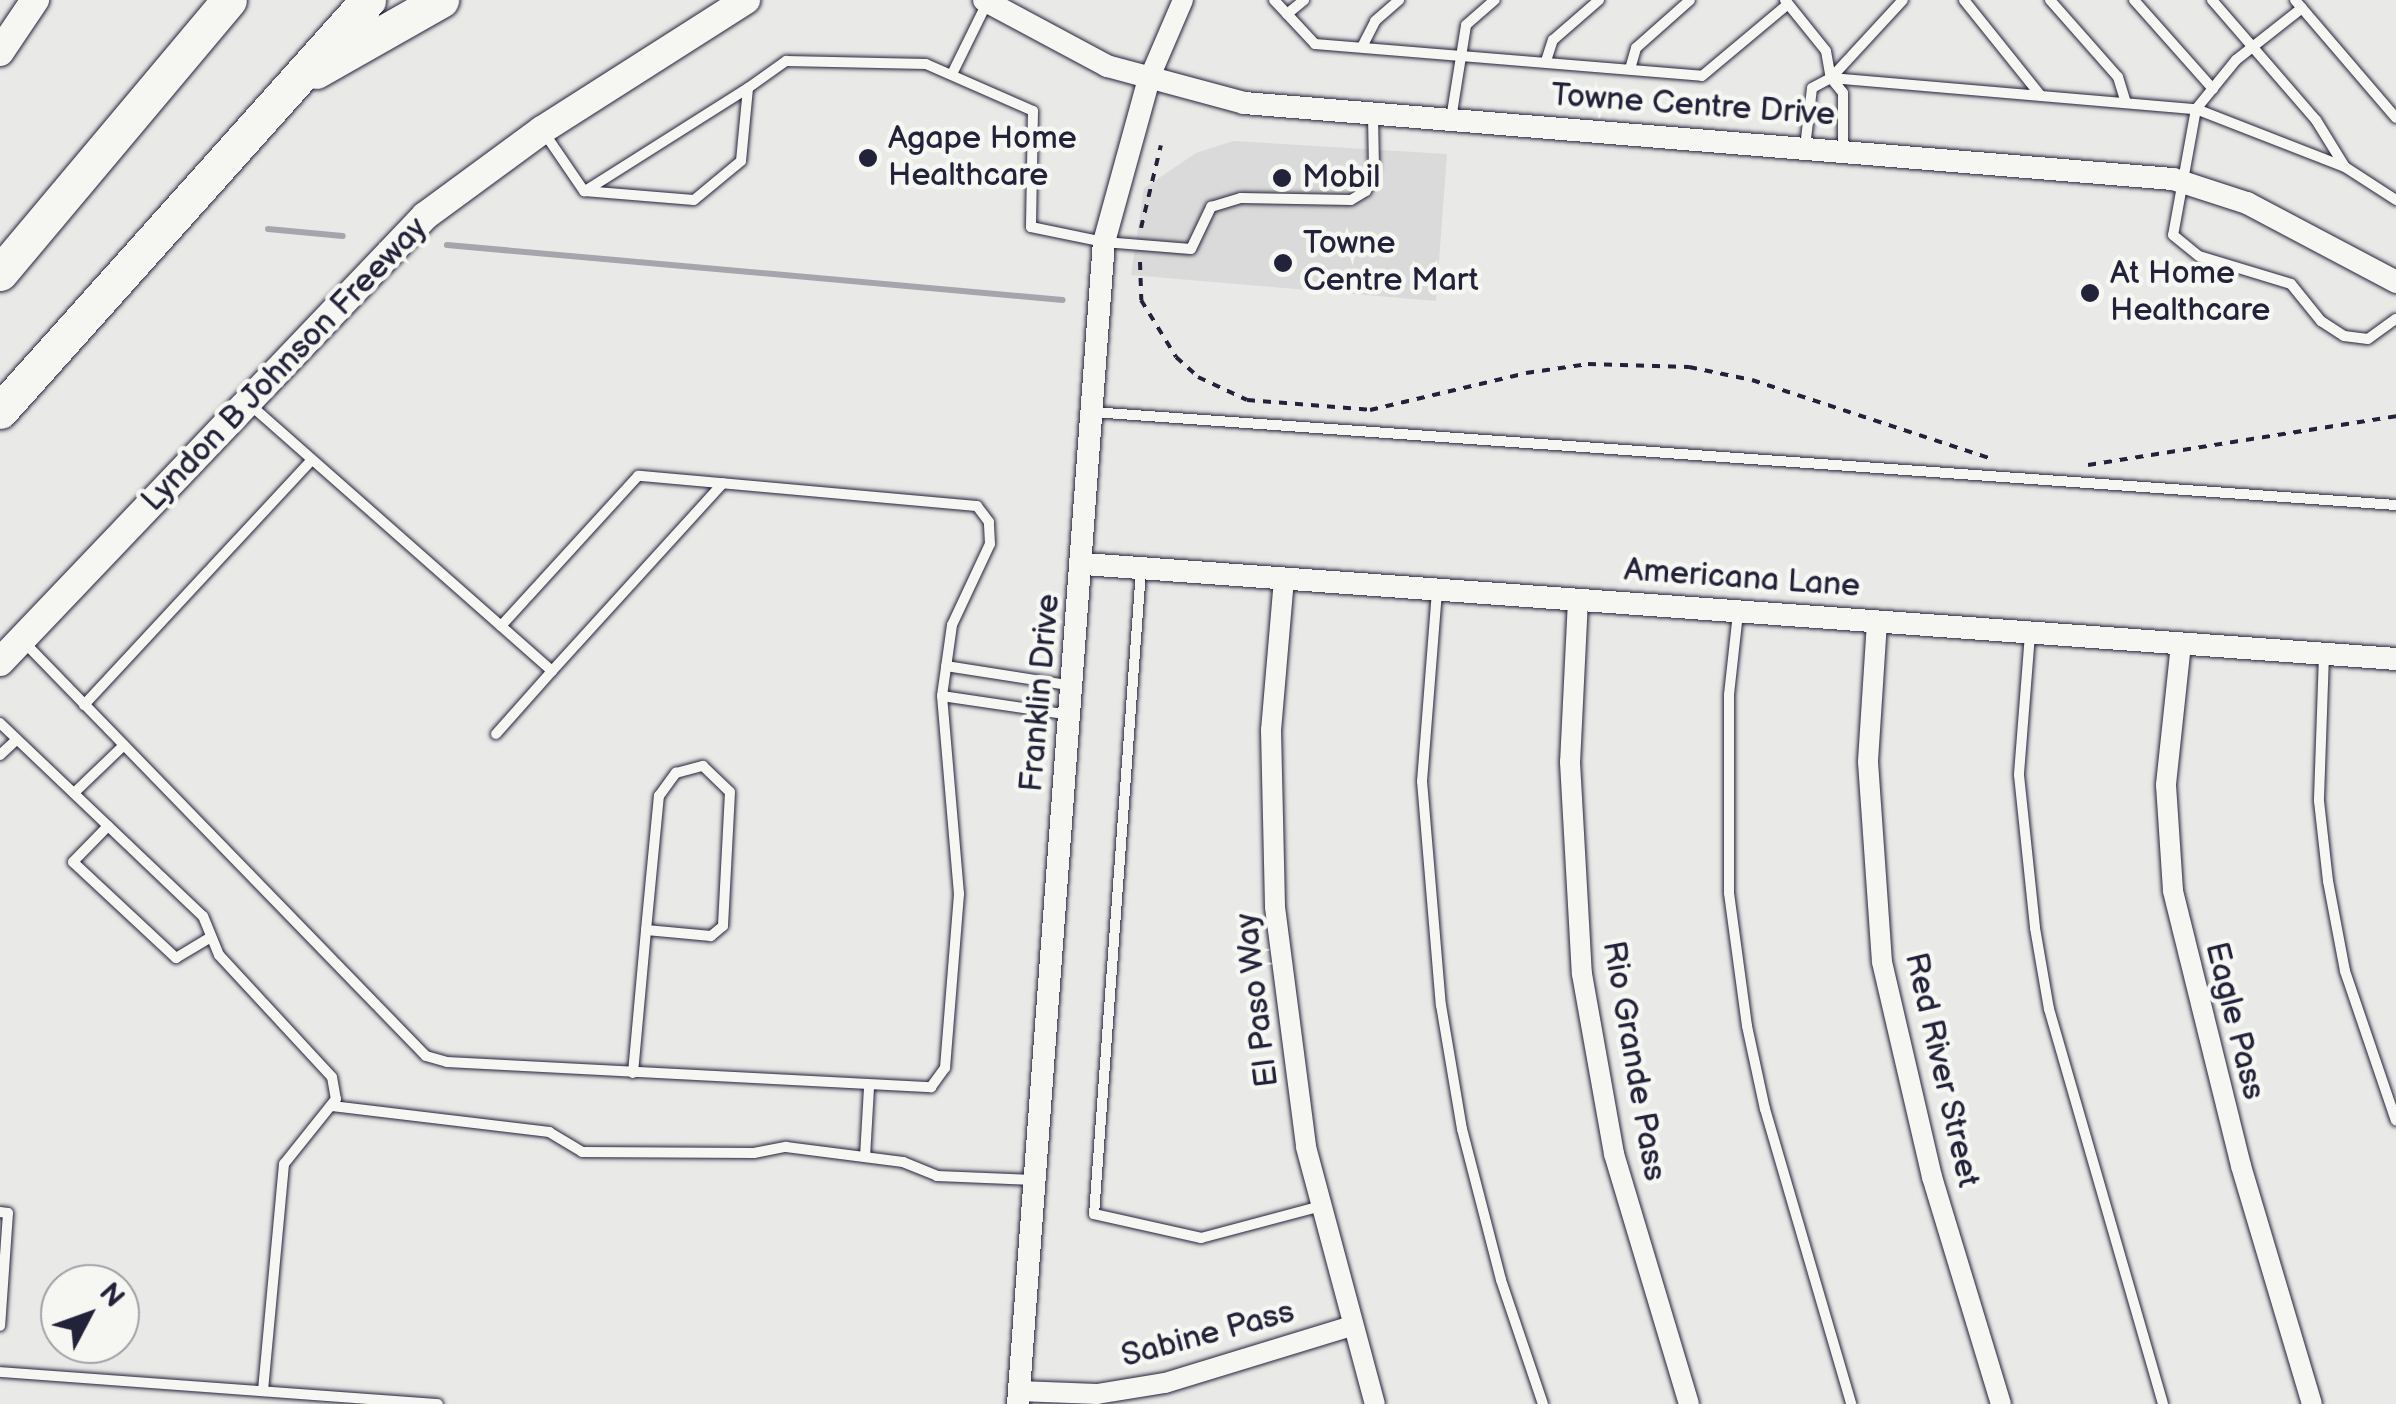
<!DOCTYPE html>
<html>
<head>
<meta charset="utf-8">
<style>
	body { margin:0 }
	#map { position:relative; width:2396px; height:1404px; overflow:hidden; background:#e9e9e7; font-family:"Balsamiq Sans",sans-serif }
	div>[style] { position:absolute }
	.built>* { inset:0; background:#dadada }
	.stream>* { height:6px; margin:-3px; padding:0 3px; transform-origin:3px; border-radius:3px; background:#a5a5ac }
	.path>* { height:4px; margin-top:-2px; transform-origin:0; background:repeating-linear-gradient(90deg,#22223b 0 8px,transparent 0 16px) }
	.roads { filter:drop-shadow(0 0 2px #22223b) drop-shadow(0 0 2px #22223b) }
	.service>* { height:10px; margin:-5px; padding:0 5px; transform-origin:5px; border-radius:5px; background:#f6f6f2 }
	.minor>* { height:20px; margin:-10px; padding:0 10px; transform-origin:10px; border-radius:10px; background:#f6f6f2 }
	.tertiary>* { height:22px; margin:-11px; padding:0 11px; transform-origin:11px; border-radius:11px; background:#f6f6f2 }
	.secondary>* { height:28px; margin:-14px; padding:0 14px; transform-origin:14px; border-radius:14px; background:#f6f6f2 }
	.motorway>* { height:35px; margin:-17.5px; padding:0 17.5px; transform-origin:17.5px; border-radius:17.5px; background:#f6f6f2 }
	.dots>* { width:28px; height:28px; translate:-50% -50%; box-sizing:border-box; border:5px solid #f6f6f2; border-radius:50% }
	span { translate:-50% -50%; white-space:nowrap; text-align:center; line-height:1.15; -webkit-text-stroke:9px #f6f6f2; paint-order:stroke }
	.street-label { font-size:32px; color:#22223b }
	.poi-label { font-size:32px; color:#22223b }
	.left { translate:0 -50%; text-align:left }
	.north { position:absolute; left:40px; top:1264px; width:100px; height:100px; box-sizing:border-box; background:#f6f6f2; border:2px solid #a1a1a9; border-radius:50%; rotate:49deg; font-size:28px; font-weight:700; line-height:40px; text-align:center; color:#22223b }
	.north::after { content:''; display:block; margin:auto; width:35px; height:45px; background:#22223b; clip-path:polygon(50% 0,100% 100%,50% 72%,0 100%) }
</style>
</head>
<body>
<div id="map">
	<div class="built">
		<i style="clip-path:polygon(1233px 141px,1447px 154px,1436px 301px,1131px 275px,1144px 188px,1196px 153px)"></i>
	</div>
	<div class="stream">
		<i style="left:268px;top:229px;width:75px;rotate:5.3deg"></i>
		<i style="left:447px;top:245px;width:618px;rotate:5.1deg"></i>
	</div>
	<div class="path">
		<i style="left:1141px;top:228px;width:85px;rotate:-76.5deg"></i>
		<i style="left:1140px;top:262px;width:38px;rotate:88deg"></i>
		<i style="left:1141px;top:300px;width:67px;rotate:58.4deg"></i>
		<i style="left:1176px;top:357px;width:30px;rotate:42deg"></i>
		<i style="left:1198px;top:377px;width:54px;rotate:25.1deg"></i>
		<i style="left:1247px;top:400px;width:123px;rotate:4.6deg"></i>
		<i style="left:1370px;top:410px;width:160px;rotate:-13.3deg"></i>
		<i style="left:1526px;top:373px;width:63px;rotate:-8.3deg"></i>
		<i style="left:1588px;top:364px;width:101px;rotate:1.7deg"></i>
		<i style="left:1689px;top:367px;width:64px;rotate:11.7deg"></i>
		<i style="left:1752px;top:380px;width:250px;rotate:18.2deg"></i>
		<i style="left:2088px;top:465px;width:312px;rotate:-9deg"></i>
	</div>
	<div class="roads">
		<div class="service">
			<i style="left:1274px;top:0;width:60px;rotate:47deg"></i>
			<i style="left:1315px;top:44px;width:388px;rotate:4.7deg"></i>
			<i style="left:1702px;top:76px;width:112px;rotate:-39.9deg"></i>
			<i style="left:1785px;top:0;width:65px;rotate:51.2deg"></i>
			<i style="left:1826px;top:51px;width:27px;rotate:80deg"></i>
			<i style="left:1831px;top:78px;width:19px;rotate:51deg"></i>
			<i style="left:1843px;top:93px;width:57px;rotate:90deg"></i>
			<i style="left:1964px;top:0;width:123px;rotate:51.3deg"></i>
			<i style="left:2050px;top:0;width:103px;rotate:48.6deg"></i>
			<i style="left:2118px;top:77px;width:27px;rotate:73deg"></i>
			<i style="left:2134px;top:0;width:119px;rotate:48.4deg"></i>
			<i style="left:2212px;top:0;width:159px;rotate:49.1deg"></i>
			<i style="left:2316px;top:120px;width:55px;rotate:58.3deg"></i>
			<i style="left:2295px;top:0;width:155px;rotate:49.4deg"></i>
			<i style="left:2302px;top:8px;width:84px;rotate:141.8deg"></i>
			<i style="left:2236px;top:60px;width:63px;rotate:129.2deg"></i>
			<i style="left:2196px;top:109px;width:128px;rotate:100.3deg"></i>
			<i style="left:2173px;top:235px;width:33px;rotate:39deg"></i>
			<i style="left:2199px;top:256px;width:96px;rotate:16.9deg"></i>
			<i style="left:2291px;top:284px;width:48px;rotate:51deg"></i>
			<i style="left:2321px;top:321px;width:27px;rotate:33deg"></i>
			<i style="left:2344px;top:336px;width:24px;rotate:7deg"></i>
			<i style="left:2368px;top:339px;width:34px;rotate:-36deg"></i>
			<i style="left:1287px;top:14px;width:22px;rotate:-39deg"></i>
			<i style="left:1362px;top:47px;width:29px;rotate:-63deg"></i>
			<i style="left:1375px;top:21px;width:32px;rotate:-41deg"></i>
			<i style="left:1546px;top:61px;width:22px;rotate:-72deg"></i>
			<i style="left:1553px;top:40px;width:61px;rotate:-41deg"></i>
			<i style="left:1630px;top:69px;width:22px;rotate:-74deg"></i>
			<i style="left:1636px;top:48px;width:72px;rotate:-41.6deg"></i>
			<i style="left:952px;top:74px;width:79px;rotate:-63.8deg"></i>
			<i style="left:1831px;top:78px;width:366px;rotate:4.9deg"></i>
			<i style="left:2196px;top:109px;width:160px;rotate:21.3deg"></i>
			<i style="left:2345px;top:167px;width:61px;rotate:32.9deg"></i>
			<i style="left:1451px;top:119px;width:95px;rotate:-80.9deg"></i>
			<i style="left:1466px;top:25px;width:38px;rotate:-41deg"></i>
			<i style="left:543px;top:131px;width:73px;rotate:55.7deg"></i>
			<i style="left:584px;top:191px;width:110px;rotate:4.7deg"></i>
			<i style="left:694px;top:200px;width:61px;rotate:-39.7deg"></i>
			<i style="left:741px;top:161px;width:73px;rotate:-84.5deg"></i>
			<i style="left:748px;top:88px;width:47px;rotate:-35.4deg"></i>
			<i style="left:786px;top:61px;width:140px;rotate:1.2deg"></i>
			<i style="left:926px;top:64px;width:117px;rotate:23.7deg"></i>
			<i style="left:1033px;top:111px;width:116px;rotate:91deg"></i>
			<i style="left:1031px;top:227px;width:75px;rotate:11.6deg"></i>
			<i style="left:1104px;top:242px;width:87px;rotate:4.6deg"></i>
			<i style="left:1191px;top:249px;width:47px;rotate:-64.5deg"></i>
			<i style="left:1211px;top:207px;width:31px;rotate:-17deg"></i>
			<i style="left:1241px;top:198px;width:110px;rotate:1deg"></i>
			<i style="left:1351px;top:200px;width:17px;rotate:-31deg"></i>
			<i style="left:1366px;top:191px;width:24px;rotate:-71deg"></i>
			<i style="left:1374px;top:168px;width:52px;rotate:-91.1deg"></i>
			<i style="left:1805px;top:147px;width:59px;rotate:-83.2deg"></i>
			<i style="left:1812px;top:88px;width:21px;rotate:-28deg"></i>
			<i style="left:1831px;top:78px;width:106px;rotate:-47.3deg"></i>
			<i style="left:585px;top:191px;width:193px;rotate:-32.3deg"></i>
			<i style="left:1092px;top:412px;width:1307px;rotate:4.08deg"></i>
			<i style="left:1141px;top:570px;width:646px;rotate:94.17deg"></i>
			<i style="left:1094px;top:1214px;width:110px;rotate:12.6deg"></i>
			<i style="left:1201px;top:1238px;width:124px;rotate:-14.9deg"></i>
			<i style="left:1437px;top:591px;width:191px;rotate:94.5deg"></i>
			<i style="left:1422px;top:781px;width:225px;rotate:85.2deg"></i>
			<i style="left:1441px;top:1005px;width:126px;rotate:80.4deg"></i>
			<i style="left:1462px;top:1129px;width:156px;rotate:75.5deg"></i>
			<i style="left:1501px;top:1280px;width:131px;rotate:71.3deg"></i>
			<i style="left:1738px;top:613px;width:82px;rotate:96.3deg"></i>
			<i style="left:1729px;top:695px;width:198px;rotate:90deg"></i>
			<i style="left:1729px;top:893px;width:134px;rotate:82.3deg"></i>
			<i style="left:1747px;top:1026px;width:85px;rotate:77.8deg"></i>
			<i style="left:1765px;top:1109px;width:307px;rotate:73.7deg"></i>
			<i style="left:501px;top:626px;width:68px;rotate:41.4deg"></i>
			<i style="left:552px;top:671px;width:254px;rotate:-47.7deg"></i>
			<i style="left:2030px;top:634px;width:141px;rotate:94.5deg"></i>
			<i style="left:2019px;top:775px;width:154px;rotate:84deg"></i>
			<i style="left:2035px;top:928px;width:82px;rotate:80.2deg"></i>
			<i style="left:2049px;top:1009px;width:411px;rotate:73.9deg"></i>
			<i style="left:23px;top:641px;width:578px;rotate:45.84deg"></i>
			<i style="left:426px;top:1056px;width:22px;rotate:16deg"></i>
			<i style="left:447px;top:1062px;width:485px;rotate:3deg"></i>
			<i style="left:931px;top:1087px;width:24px;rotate:-54deg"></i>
			<i style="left:945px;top:1068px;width:175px;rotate:-85.4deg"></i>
			<i style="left:959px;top:894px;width:199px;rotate:-94.9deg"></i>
			<i style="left:942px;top:696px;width:72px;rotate:-82deg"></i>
			<i style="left:952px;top:625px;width:89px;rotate:-64.9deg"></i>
			<i style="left:990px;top:544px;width:22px;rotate:-93deg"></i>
			<i style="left:989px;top:522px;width:20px;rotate:-127deg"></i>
			<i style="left:977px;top:506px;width:340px;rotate:-174.9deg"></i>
			<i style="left:638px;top:476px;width:203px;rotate:132.4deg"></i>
			<i style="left:501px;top:626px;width:334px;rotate:-138.6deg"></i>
			<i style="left:2324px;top:655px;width:146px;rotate:92deg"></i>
			<i style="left:2319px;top:801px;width:81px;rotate:83.6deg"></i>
			<i style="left:2328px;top:881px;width:92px;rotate:79.3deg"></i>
			<i style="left:2345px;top:971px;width:158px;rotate:71.2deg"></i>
			<i style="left:946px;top:666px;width:130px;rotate:8.9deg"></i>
			<i style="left:942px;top:696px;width:129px;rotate:8.4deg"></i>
			<i style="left:84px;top:705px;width:335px;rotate:-47.1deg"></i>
			<i style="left:0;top:723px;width:280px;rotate:43.6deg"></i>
			<i style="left:203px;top:916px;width:42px;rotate:67.7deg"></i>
			<i style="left:219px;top:955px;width:166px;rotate:47.2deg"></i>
			<i style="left:332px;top:1077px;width:22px;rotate:80deg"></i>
			<i style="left:336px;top:1099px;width:83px;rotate:128.7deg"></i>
			<i style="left:284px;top:1164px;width:228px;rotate:95.3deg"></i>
			<i style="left:496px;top:734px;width:84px;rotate:-48.4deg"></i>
			<i style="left:0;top:755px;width:23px;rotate:-43deg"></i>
			<i style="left:74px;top:793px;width:69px;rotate:-43.8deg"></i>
			<i style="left:108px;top:826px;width:50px;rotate:134.2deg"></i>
			<i style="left:73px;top:862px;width:141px;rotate:43deg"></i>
			<i style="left:176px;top:958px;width:41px;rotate:-31deg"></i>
			<i style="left:633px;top:1073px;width:144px;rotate:-84.8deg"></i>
			<i style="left:646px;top:930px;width:135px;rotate:-84.5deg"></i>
			<i style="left:659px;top:796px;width:29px;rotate:-54deg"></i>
			<i style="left:676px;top:773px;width:28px;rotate:-15deg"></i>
			<i style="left:703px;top:766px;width:37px;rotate:44deg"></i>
			<i style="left:730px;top:792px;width:134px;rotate:93deg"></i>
			<i style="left:723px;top:926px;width:16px;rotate:140deg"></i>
			<i style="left:711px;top:936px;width:65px;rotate:-174.7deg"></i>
			<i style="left:332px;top:1106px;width:219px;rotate:6.8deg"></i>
			<i style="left:549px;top:1132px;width:39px;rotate:31deg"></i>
			<i style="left:582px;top:1152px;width:172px;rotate:0.3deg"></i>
			<i style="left:754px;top:1153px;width:33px;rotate:-11deg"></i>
			<i style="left:786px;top:1147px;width:118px;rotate:7.3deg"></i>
			<i style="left:903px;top:1162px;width:37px;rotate:22deg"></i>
			<i style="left:937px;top:1176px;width:97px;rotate:2.4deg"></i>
			<i style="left:865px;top:1157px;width:70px;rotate:-86.7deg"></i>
			<i style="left:0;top:1212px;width:8px;rotate:7deg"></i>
			<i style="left:8px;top:1213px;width:113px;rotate:94deg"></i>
			<i style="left:0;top:1372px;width:439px;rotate:4.2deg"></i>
		</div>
		<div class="minor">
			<i style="left:1149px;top:79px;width:86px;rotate:-66.7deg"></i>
			<i style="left:1284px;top:579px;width:152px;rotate:94.9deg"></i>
			<i style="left:1271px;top:730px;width:177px;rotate:88.7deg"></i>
			<i style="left:1275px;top:907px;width:242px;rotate:82.6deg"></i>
			<i style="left:1306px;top:1147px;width:266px;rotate:75deg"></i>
			<i style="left:1578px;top:600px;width:162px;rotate:92.8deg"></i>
			<i style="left:1570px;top:762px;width:212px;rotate:86.8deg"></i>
			<i style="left:1582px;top:974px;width:183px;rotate:79.9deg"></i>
			<i style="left:1614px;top:1154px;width:261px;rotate:73.3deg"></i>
			<i style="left:1877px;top:622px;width:140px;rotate:93.7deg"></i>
			<i style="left:1868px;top:762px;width:200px;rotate:86deg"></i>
			<i style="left:1882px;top:962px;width:221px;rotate:76.9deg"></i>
			<i style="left:1932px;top:1177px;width:237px;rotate:73.1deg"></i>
			<i style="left:2181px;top:644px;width:142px;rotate:96.1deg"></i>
			<i style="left:2166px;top:785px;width:106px;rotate:86.2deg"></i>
			<i style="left:2173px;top:891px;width:283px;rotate:76.1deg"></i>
			<i style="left:2241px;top:1166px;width:248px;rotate:73.4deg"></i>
			<i style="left:1019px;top:1391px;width:78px;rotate:2.2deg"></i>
			<i style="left:1097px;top:1394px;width:69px;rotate:-9.2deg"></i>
			<i style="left:1165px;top:1383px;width:195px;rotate:-17deg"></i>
		</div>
		<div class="tertiary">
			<i style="left:984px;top:0;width:140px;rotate:28.2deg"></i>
			<i style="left:1107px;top:66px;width:142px;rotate:15.1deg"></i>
			<i style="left:1244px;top:103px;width:932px;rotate:4.68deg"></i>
			<i style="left:2173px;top:179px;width:78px;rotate:18deg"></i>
			<i style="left:2247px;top:203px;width:169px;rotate:27.9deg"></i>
			<i style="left:1084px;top:564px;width:1315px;rotate:4.14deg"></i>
			<i style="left:1018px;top:1404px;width:1165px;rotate:-85.77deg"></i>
			<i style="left:1104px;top:242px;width:169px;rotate:-74.6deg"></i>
		</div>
		<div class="secondary">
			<i style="left:0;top:52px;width:63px;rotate:-56.1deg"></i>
			<i style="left:0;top:662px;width:616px;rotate:-46.38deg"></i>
			<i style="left:425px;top:216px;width:145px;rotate:-36.3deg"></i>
			<i style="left:542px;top:130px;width:242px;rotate:-32.5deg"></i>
		</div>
		<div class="motorway">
			<i style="left:316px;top:71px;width:144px;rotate:-29.6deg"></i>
			<i style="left:0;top:273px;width:356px;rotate:-50deg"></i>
			<i style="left:0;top:411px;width:552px;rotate:-48.16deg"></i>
		</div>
	</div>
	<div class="dots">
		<i style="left:868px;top:158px;background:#22223b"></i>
		<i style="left:1282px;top:178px;background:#22223b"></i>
		<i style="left:1283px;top:263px;background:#22223b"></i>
		<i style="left:2090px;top:293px;background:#22223b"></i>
	</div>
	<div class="street-label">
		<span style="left:1693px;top:106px;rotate:4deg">Towne Centre Drive</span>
		<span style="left:285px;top:365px;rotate:-46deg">Lyndon B Johnson Freeway</span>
		<span style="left:1742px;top:579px;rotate:4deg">Americana Lane</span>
		<span style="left:1041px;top:693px;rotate:-85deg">Franklin Drive</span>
		<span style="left:1258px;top:1000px;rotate:-97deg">El Paso Way</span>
		<span style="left:2234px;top:1021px;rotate:76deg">Eagle Pass</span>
		<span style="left:1633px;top:1061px;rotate:80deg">Rio Grande Pass</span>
		<span style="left:1941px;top:1070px;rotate:77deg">Red River Street</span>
		<span style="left:1208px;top:1335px;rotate:-15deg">Sabine Pass</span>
	</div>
	<div class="poi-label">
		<span class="left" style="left:888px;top:158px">Agape Home<br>Healthcare</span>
		<span class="left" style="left:1302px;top:178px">Mobil</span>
		<span class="left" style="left:1303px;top:263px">Towne<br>Centre Mart</span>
		<span class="left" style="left:2110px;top:293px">At Home<br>Healthcare</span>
	</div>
	<div class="north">N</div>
</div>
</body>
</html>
